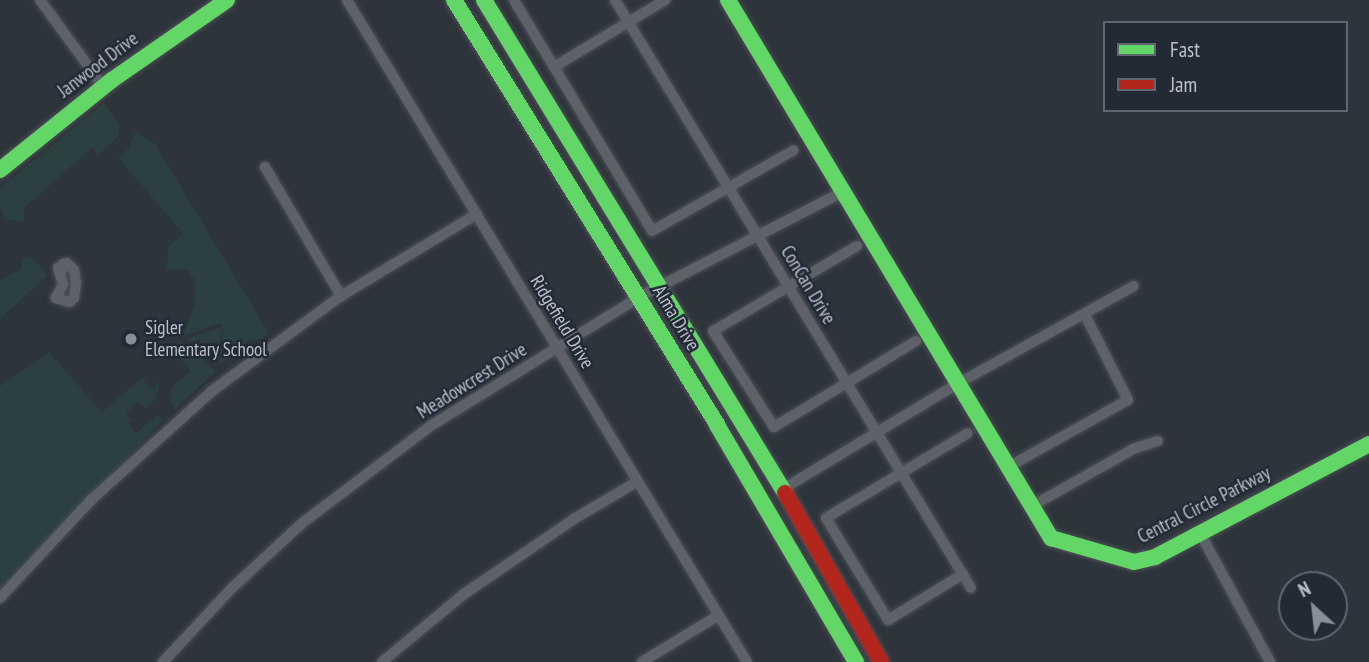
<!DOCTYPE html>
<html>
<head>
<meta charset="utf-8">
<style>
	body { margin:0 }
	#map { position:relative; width:1369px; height:662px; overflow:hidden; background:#2e343b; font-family:"PT Sans Narrow",sans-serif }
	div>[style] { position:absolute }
	.green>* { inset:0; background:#2c3f41 }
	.roads { filter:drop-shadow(0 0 2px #4c5056) drop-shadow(0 0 2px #4c5056) }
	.street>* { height:10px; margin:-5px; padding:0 5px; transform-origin:5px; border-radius:5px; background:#5e6268 }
	.fast>* { height:16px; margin:-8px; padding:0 8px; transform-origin:8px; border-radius:8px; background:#63d668 }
	.jam>* { height:16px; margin:-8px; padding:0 8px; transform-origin:8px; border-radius:8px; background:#b3261e }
	.dots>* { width:19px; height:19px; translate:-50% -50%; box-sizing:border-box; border:4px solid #222a36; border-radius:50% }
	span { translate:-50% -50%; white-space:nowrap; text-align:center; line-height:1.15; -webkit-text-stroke:5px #222a36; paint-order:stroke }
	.street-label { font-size:19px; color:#bac0ca }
	.poi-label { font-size:19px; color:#bac0ca }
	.left { translate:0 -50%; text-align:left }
	.legend { position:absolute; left:1103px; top:21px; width:245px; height:91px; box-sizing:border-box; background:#222a36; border:2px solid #5f6671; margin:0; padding:9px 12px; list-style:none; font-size:21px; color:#bac0ca }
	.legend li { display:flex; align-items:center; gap:14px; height:35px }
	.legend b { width:35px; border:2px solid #5f6671 }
	.north { position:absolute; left:1278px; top:571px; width:70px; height:70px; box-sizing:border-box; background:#222a36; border:2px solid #5f6671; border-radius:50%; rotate:333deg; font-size:19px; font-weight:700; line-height:28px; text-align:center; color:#bac0ca }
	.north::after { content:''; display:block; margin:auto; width:24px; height:32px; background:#898f98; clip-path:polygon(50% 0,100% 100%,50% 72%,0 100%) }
</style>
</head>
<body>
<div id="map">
	<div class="green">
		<i style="clip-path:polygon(104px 103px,120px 127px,118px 137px,97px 156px,93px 147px,24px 208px,24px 222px,7px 219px,0 208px,0 188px)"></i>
		<i style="clip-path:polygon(136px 131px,155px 144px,268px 332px,262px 339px,250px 340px,219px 365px,223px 325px,219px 323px,183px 337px,194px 304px,195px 278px,189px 277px,188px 270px,167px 269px,168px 247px,183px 233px,118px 158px,130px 146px)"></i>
		<i style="clip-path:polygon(26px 257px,35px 260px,48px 275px,0 319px,0 280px,21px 269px,22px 259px)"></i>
		<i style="clip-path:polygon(221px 327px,222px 328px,216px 364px,186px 339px)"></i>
		<i style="clip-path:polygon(180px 341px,216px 371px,176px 408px,171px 402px,171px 388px,191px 371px,173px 350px)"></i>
		<i style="clip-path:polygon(49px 352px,102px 412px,142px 378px,152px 389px,160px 381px,156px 399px,145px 408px,138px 402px,126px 414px,131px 420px,128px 424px,136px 433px,157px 415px,164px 419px,0 589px,0 386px)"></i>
	</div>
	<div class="roads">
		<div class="street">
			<i style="left:40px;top:0;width:107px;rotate:53.8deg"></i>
			<i style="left:347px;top:0;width:773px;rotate:58.86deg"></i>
			<i style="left:514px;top:0;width:269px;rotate:59.1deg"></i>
			<i style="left:652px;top:231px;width:163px;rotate:-29.7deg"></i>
			<i style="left:615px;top:0;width:687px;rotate:58.81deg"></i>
			<i style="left:554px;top:67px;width:130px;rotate:-31.1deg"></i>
			<i style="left:265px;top:167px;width:150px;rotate:59.5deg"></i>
			<i style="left:857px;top:246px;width:167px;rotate:149.4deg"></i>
			<i style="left:713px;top:331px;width:114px;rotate:57.6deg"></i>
			<i style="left:774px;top:427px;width:166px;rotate:-31.2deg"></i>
			<i style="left:67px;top:263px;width:10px;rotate:45deg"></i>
			<i style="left:74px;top:270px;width:13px;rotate:81deg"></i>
			<i style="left:76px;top:283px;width:15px;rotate:98deg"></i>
			<i style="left:74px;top:298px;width:6px;rotate:141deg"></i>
			<i style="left:69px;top:302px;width:14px;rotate:-163deg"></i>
			<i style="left:56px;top:298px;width:16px;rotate:-63deg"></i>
			<i style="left:63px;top:284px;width:17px;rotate:-107deg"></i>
			<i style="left:58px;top:268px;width:5px;rotate:11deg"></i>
			<i style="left:63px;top:269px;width:5px;rotate:-90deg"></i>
			<i style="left:63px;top:264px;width:4px;rotate:-14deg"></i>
			<i style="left:1008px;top:467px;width:137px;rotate:-29.2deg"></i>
			<i style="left:1128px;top:400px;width:97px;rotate:-116.8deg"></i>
			<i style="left:783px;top:489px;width:203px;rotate:-31.1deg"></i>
			<i style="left:957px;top:384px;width:202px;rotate:-29deg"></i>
			<i style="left:1032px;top:506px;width:116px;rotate:-29.4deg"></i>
			<i style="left:1133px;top:449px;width:26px;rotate:-18deg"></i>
			<i style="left:1200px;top:533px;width:147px;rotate:61.5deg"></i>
			<i style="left:963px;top:574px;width:88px;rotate:148.5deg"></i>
			<i style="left:888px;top:620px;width:119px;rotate:-121.3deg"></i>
			<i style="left:826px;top:518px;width:165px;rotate:-30.9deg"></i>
			<i style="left:0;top:598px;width:134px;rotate:-47.1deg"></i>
			<i style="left:91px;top:500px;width:163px;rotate:-42deg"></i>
			<i style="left:212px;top:391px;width:160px;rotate:-36.4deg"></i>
			<i style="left:341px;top:296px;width:159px;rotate:-31.1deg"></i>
			<i style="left:163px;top:662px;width:101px;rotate:-47deg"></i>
			<i style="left:232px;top:588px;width:94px;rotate:-42.8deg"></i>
			<i style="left:301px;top:524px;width:164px;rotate:-37.1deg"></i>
			<i style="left:432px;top:425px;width:243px;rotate:-31.7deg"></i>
			<i style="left:639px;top:297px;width:231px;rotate:-27.3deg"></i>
			<i style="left:382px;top:662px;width:107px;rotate:-39.7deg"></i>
			<i style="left:464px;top:594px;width:133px;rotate:-34.3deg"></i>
			<i style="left:574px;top:519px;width:74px;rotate:-30.7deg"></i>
			<i style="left:642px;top:662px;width:90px;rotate:-31.4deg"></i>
		</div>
		<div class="fast">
			<i style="left:454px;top:0;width:500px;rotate:58.2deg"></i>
			<i style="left:717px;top:425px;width:275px;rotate:59.6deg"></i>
			<i style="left:484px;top:0;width:578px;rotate:58.59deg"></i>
			<i style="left:728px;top:0;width:628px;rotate:59.02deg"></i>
			<i style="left:1051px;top:538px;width:86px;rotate:16.1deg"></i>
			<i style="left:1134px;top:562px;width:22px;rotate:-13deg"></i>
			<i style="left:1155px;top:557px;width:242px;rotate:-27.8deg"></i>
			<i style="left:0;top:170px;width:144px;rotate:-38.8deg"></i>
			<i style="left:112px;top:80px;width:140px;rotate:-34.8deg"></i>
		</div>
		<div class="jam">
			<i style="left:785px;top:493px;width:194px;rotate:60.4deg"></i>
		</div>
	</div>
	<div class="dots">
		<i style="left:131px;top:339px;background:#898f98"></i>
	</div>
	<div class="street-label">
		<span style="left:98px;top:65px;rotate:-37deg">Janwood Drive</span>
		<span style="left:808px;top:285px;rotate:59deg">ConCan Drive</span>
		<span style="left:676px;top:318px;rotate:59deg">Alma Drive</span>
		<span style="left:562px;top:322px;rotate:59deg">Ridgefield Drive</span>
		<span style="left:472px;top:381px;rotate:-32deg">Meadowcrest Drive</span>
		<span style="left:1204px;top:505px;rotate:-27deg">Central Circle Parkway</span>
	</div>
	<div class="poi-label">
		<span class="left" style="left:145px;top:339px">Sigler<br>Elementary School</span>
	</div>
	<ul class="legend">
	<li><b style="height:9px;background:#63d668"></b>Fast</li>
	<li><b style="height:9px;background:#b3261e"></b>Jam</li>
	</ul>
	<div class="north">N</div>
</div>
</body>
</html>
